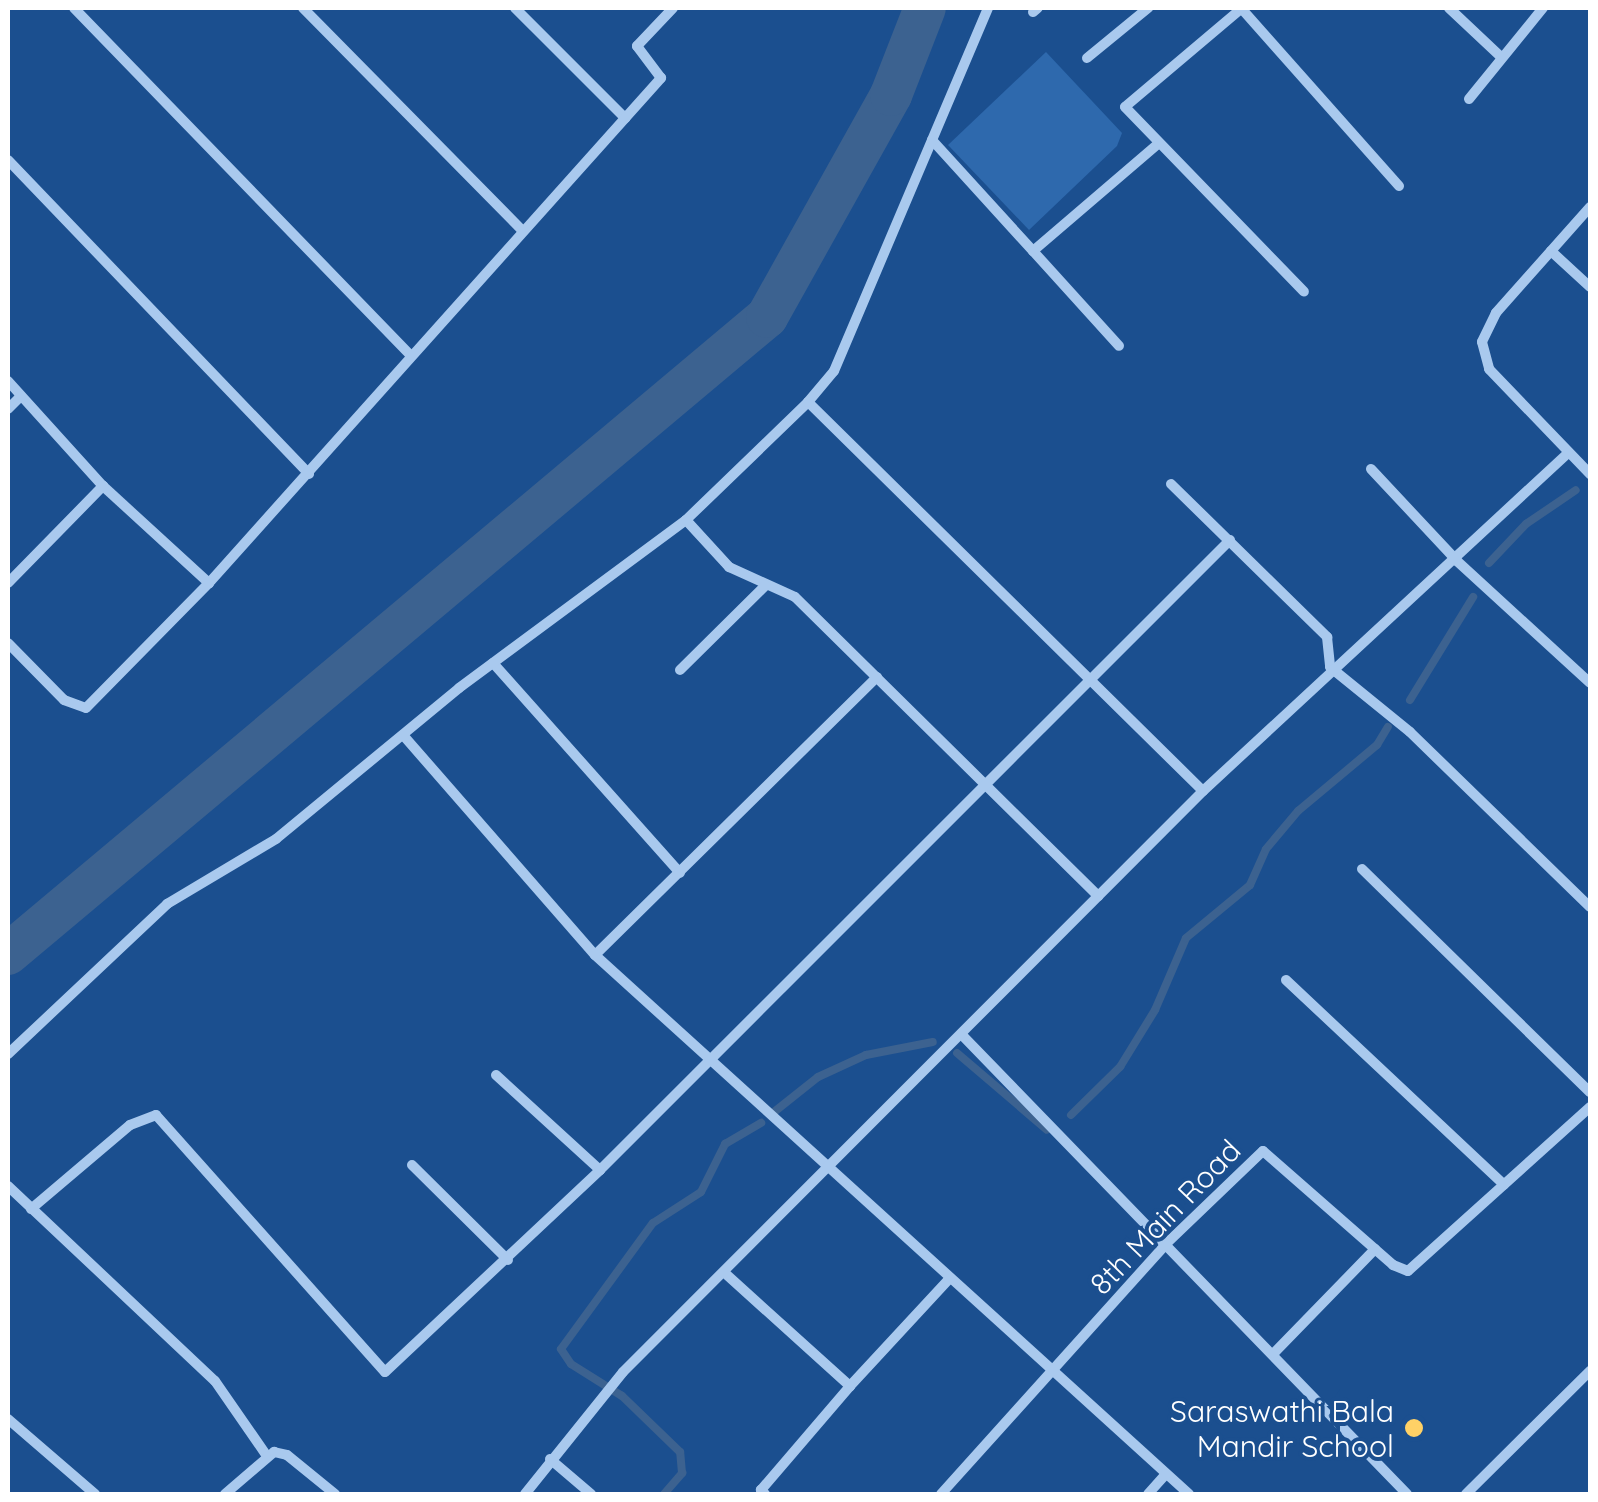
<!DOCTYPE html>
<html>
<head>
<meta charset="utf-8">
<style>
	body { margin:0 }
	#map { position:relative; width:1598px; height:1502px; overflow:hidden; background:#1b4f8f; font-family:Quicksand,sans-serif }
	div>[style] { position:absolute }
	.green>* { inset:0; background:#2e69ad }
	.stream>* { height:8px; margin:-4px; padding:0 4px; transform-origin:4px; border-radius:4px; background:#3c6290 }
	.river>* { height:42px; margin:-21px; padding:0 21px; transform-origin:21px; border-radius:21px; background:#3c6290 }
	.street>* { height:10px; margin:-5px; padding:0 5px; transform-origin:5px; border-radius:5px; background:#a9c9ee }
	.dots>* { width:28px; height:28px; translate:-50% -50%; box-sizing:border-box; border:5px solid #1b4f8f; border-radius:50% }
	span { translate:-50% -50%; white-space:nowrap; text-align:center; line-height:1.15; -webkit-text-stroke:8px #1b4f8f; paint-order:stroke }
	.street-label { font-size:30px; color:#fff }
	.poi-label { font-size:30px; color:#fff }
	.right { translate:-100% -50%; text-align:right }
	.frame { position:absolute; inset:0; border:10px solid #fff; pointer-events:none }
</style>
</head>
<body>
<div id="map">
	<div class="green">
		<i style="clip-path:polygon(1046px 52px,1122px 133px,1117px 146px,1029px 230px,948px 145px)"></i>
	</div>
	<div class="stream">
		<i style="left:1489px;top:563px;width:54px;rotate:-46.5deg"></i>
		<i style="left:1526px;top:524px;width:60px;rotate:-34.2deg"></i>
		<i style="left:1410px;top:700px;width:121px;rotate:-58.5deg"></i>
		<i style="left:957px;top:1053px;width:118px;rotate:40.5deg"></i>
		<i style="left:774px;top:1112px;width:56px;rotate:-38.5deg"></i>
		<i style="left:818px;top:1077px;width:53px;rotate:-24.6deg"></i>
		<i style="left:866px;top:1055px;width:68px;rotate:-11deg"></i>
		<i style="left:1071px;top:1115px;width:69px;rotate:-44.4deg"></i>
		<i style="left:1120px;top:1067px;width:67px;rotate:-58.4deg"></i>
		<i style="left:1155px;top:1010px;width:78px;rotate:-66.7deg"></i>
		<i style="left:1186px;top:938px;width:83px;rotate:-39.6deg"></i>
		<i style="left:1250px;top:885px;width:39px;rotate:-66deg"></i>
		<i style="left:1266px;top:849px;width:50px;rotate:-49.9deg"></i>
		<i style="left:1298px;top:811px;width:103px;rotate:-39.9deg"></i>
		<i style="left:1377px;top:745px;width:21px;rotate:-59deg"></i>
		<i style="left:664px;top:1494px;width:28px;rotate:-49deg"></i>
		<i style="left:682px;top:1473px;width:21px;rotate:-95deg"></i>
		<i style="left:680px;top:1452px;width:81px;rotate:-136deg"></i>
		<i style="left:622px;top:1396px;width:60px;rotate:-147.9deg"></i>
		<i style="left:571px;top:1364px;width:18px;rotate:-124deg"></i>
		<i style="left:561px;top:1349px;width:156px;rotate:-53.9deg"></i>
		<i style="left:653px;top:1223px;width:57px;rotate:-32.9deg"></i>
		<i style="left:701px;top:1192px;width:54px;rotate:-63.4deg"></i>
		<i style="left:725px;top:1144px;width:42px;rotate:-30.3deg"></i>
	</div>
	<div class="river">
		<i style="left:8px;top:954px;width:991px;rotate:-40.01deg"></i>
		<i style="left:767px;top:317px;width:254px;rotate:-60.8deg"></i>
		<i style="left:891px;top:95px;width:93px;rotate:-68.7deg"></i>
	</div>
	<div class="street">
		<i style="left:74px;top:8px;width:482px;rotate:45.9deg"></i>
		<i style="left:303px;top:8px;width:312px;rotate:45.4deg"></i>
		<i style="left:515px;top:8px;width:156px;rotate:45deg"></i>
		<i style="left:1241px;top:8px;width:238px;rotate:48.4deg"></i>
		<i style="left:1242px;top:8px;width:153px;rotate:139.8deg"></i>
		<i style="left:1125px;top:107px;width:257px;rotate:45.9deg"></i>
		<i style="left:1449px;top:8px;width:71px;rotate:43.3deg"></i>
		<i style="left:1033px;top:12px;width:6px;rotate:-39deg"></i>
		<i style="left:1087px;top:58px;width:79px;rotate:-39.3deg"></i>
		<i style="left:1469px;top:99px;width:117px;rotate:-50.9deg"></i>
		<i style="left:932px;top:140px;width:150px;rotate:47.7deg"></i>
		<i style="left:1033px;top:251px;width:166px;rotate:-40.6deg"></i>
		<i style="left:8px;top:160px;width:435px;rotate:46.2deg"></i>
		<i style="left:1590px;top:207px;width:142px;rotate:131.6deg"></i>
		<i style="left:1496px;top:313px;width:32px;rotate:116deg"></i>
		<i style="left:1482px;top:342px;width:28px;rotate:75deg"></i>
		<i style="left:1489px;top:369px;width:146px;rotate:46.1deg"></i>
		<i style="left:1033px;top:251px;width:128px;rotate:47.8deg"></i>
		<i style="left:1551px;top:251px;width:53px;rotate:42.7deg"></i>
		<i style="left:8px;top:381px;width:142px;rotate:47.9deg"></i>
		<i style="left:103px;top:486px;width:144px;rotate:42.5deg"></i>
		<i style="left:209px;top:583px;width:678px;rotate:-48.17deg"></i>
		<i style="left:661px;top:78px;width:40px;rotate:-127deg"></i>
		<i style="left:637px;top:46px;width:52px;rotate:-46.5deg"></i>
		<i style="left:808px;top:402px;width:554px;rotate:44.56deg"></i>
		<i style="left:8px;top:409px;width:18px;rotate:-45deg"></i>
		<i style="left:1371px;top:469px;width:126px;rotate:46.9deg"></i>
		<i style="left:1457px;top:561px;width:180px;rotate:42.5deg"></i>
		<i style="left:1171px;top:484px;width:219px;rotate:44.4deg"></i>
		<i style="left:1327px;top:637px;width:30px;rotate:84deg"></i>
		<i style="left:1330px;top:667px;width:103px;rotate:39.1deg"></i>
		<i style="left:1410px;top:732px;width:251px;rotate:44.2deg"></i>
		<i style="left:686px;top:520px;width:64px;rotate:47.5deg"></i>
		<i style="left:729px;top:567px;width:72px;rotate:24.4deg"></i>
		<i style="left:795px;top:597px;width:426px;rotate:44.6deg"></i>
		<i style="left:8px;top:583px;width:136px;rotate:-45.6deg"></i>
		<i style="left:8px;top:643px;width:80px;rotate:45.5deg"></i>
		<i style="left:64px;top:700px;width:23px;rotate:20deg"></i>
		<i style="left:86px;top:708px;width:175px;rotate:-45.5deg"></i>
		<i style="left:493px;top:663px;width:281px;rotate:48.3deg"></i>
		<i style="left:680px;top:670px;width:120px;rotate:-44.7deg"></i>
		<i style="left:877px;top:677px;width:396px;rotate:135.4deg"></i>
		<i style="left:595px;top:955px;width:802px;rotate:42.22deg"></i>
		<i style="left:403px;top:735px;width:292px;rotate:48.9deg"></i>
		<i style="left:1362px;top:869px;width:319px;rotate:44.4deg"></i>
		<i style="left:1286px;top:980px;width:299px;rotate:43.2deg"></i>
		<i style="left:962px;top:1035px;width:639px;rotate:45.89deg"></i>
		<i style="left:8px;top:1054px;width:219px;rotate:-43.3deg"></i>
		<i style="left:167px;top:904px;width:127px;rotate:-30.8deg"></i>
		<i style="left:276px;top:839px;width:237px;rotate:-39.5deg"></i>
		<i style="left:459px;top:688px;width:282px;rotate:-36.5deg"></i>
		<i style="left:686px;top:520px;width:170px;rotate:-44deg"></i>
		<i style="left:808px;top:402px;width:40px;rotate:-50deg"></i>
		<i style="left:834px;top:371px;width:394px;rotate:-67deg"></i>
		<i style="left:496px;top:1075px;width:141px;rotate:42.4deg"></i>
		<i style="left:412px;top:1165px;width:135px;rotate:44.7deg"></i>
		<i style="left:8px;top:1186px;width:284px;rotate:43.3deg"></i>
		<i style="left:215px;top:1381px;width:91px;rotate:55.3deg"></i>
		<i style="left:31px;top:1209px;width:130px;rotate:-40.3deg"></i>
		<i style="left:130px;top:1125px;width:28px;rotate:-21deg"></i>
		<i style="left:156px;top:1115px;width:344px;rotate:48.3deg"></i>
		<i style="left:385px;top:1372px;width:295px;rotate:-43.2deg"></i>
		<i style="left:600px;top:1170px;width:891px;rotate:-45deg"></i>
		<i style="left:727px;top:1275px;width:166px;rotate:42.1deg"></i>
		<i style="left:850px;top:1386px;width:146px;rotate:-47.2deg"></i>
		<i style="left:1274px;top:1353px;width:145px;rotate:-45.8deg"></i>
		<i style="left:8px;top:1419px;width:115px;rotate:40.8deg"></i>
		<i style="left:550px;top:1459px;width:54px;rotate:40.5deg"></i>
		<i style="left:225px;top:1494px;width:65px;rotate:-40.6deg"></i>
		<i style="left:274px;top:1452px;width:13px;rotate:13deg"></i>
		<i style="left:287px;top:1455px;width:62px;rotate:39.1deg"></i>
		<i style="left:525px;top:1494px;width:156px;rotate:-51.2deg"></i>
		<i style="left:623px;top:1372px;width:821px;rotate:-45.05deg"></i>
		<i style="left:1203px;top:791px;width:497px;rotate:-42.8deg"></i>
		<i style="left:765px;top:1494px;width:6px;rotate:-135deg"></i>
		<i style="left:761px;top:1490px;width:137px;rotate:-49.4deg"></i>
		<i style="left:941px;top:1494px;width:338px;rotate:-48deg"></i>
		<i style="left:1167px;top:1243px;width:133px;rotate:-43.8deg"></i>
		<i style="left:1263px;top:1151px;width:173px;rotate:41.2deg"></i>
		<i style="left:1393px;top:1265px;width:16px;rotate:22deg"></i>
		<i style="left:1408px;top:1271px;width:245px;rotate:-42deg"></i>
		<i style="left:1148px;top:1494px;width:27px;rotate:-48deg"></i>
		<i style="left:1466px;top:1494px;width:175px;rotate:-44.8deg"></i>
	</div>
	<div class="dots">
		<i style="left:1414px;top:1428px;background:#ffd166"></i>
	</div>
	<div class="street-label">
		<span style="left:1165px;top:1217px;rotate:-46deg">8th Main Road</span>
	</div>
	<div class="poi-label">
		<span class="right" style="left:1394px;top:1428px">Saraswathi Bala<br>Mandir School</span>
	</div>
	<div class="frame"></div>
</div>
</body>
</html>
